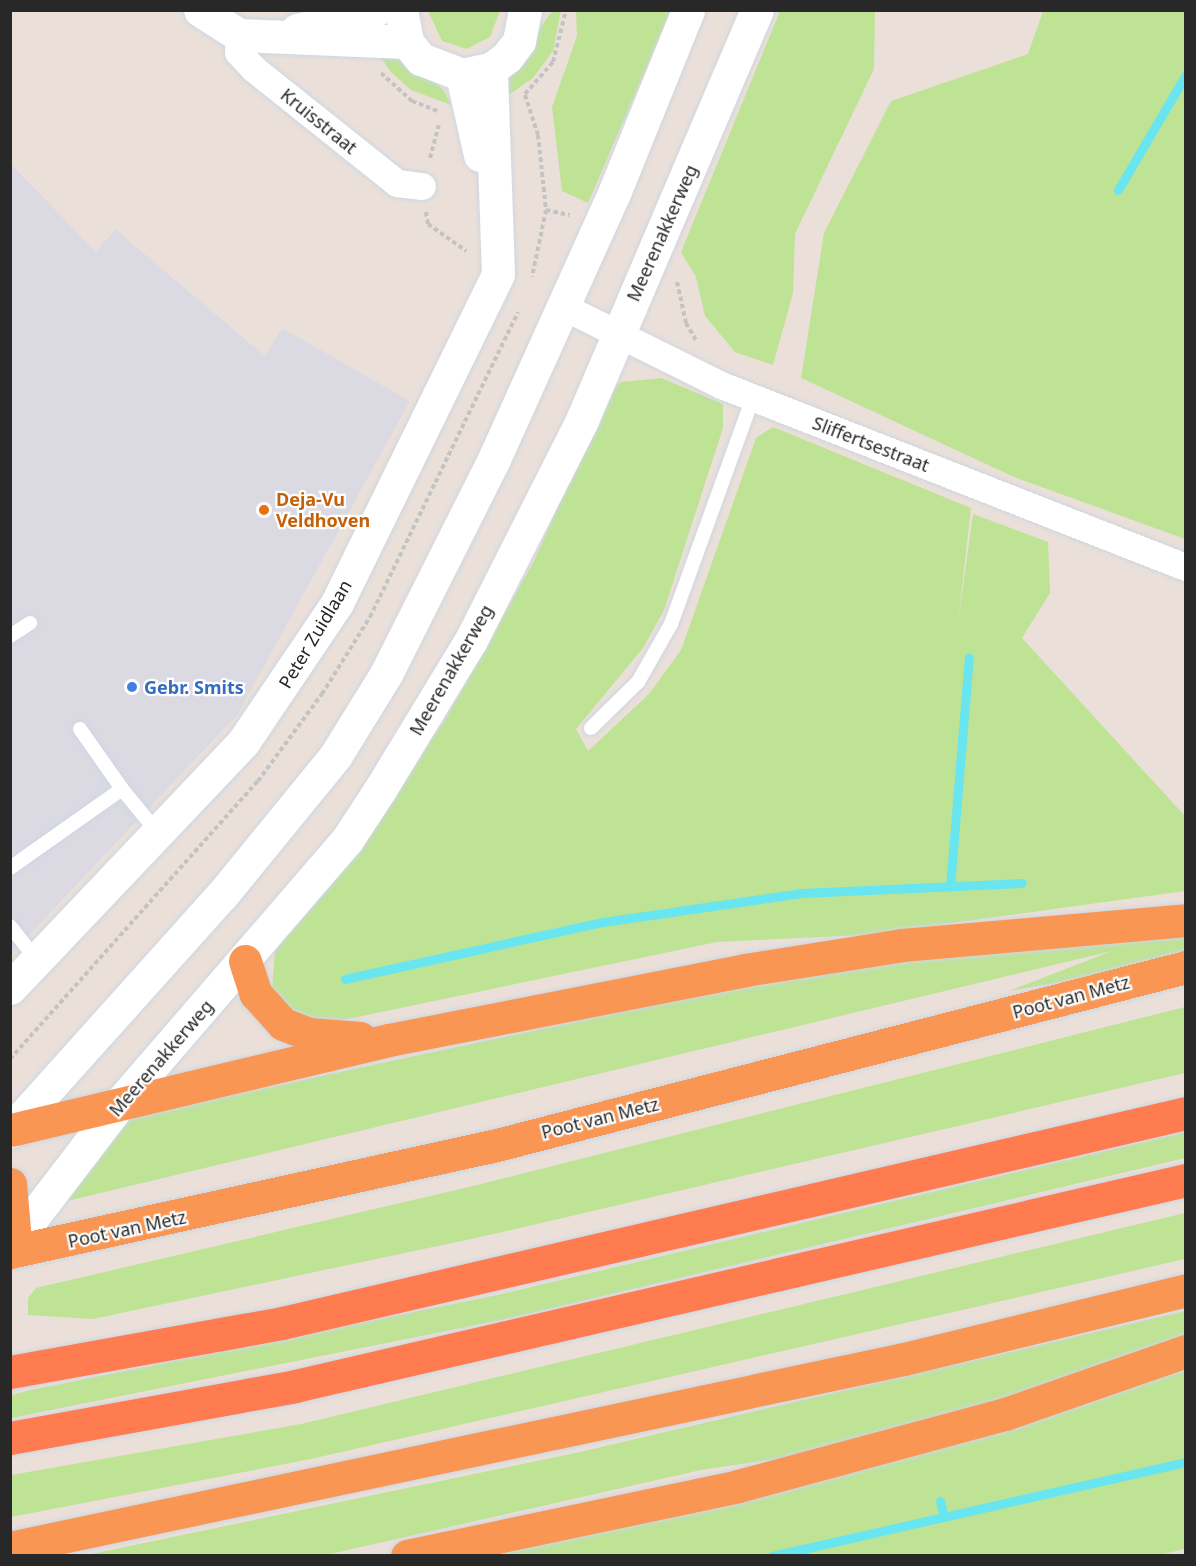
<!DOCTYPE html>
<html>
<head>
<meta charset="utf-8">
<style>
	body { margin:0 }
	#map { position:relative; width:1196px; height:1566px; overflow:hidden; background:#ebe0d9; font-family:"Noto Sans",sans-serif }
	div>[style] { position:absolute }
	.industrial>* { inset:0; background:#dbdae3 }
	.green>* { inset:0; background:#bee394 }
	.stream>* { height:9px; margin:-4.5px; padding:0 4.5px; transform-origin:4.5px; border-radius:4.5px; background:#69e5f0 }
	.path>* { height:4px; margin-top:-2px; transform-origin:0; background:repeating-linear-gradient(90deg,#c3c3c3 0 4.5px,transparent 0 7.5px) }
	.roads { filter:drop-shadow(0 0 2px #ced6e2) drop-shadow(0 0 2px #ced6e2) }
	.service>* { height:14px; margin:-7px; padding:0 7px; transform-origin:7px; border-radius:7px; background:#fff }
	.minor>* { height:27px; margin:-13.5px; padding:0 13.5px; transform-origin:13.5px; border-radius:13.5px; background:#fff }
	.tertiary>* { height:33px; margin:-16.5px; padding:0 16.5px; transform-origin:16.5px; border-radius:16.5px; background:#fff }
	.secondary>* { height:33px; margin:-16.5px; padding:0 16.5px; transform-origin:16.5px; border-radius:16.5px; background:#fff }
	.trunk>* { height:33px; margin:-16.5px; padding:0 16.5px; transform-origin:16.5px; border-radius:16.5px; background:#f99653 }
	.motorway>* { height:33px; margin:-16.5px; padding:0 16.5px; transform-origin:16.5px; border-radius:16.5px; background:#ff7b50 }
	.dots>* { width:16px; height:16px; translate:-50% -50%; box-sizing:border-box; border:3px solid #fff; border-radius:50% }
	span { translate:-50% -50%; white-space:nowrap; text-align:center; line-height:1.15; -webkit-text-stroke:4.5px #fff; paint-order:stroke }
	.street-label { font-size:18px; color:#282828 }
	.food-label { font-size:18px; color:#c56008; font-weight:700 }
	.left { translate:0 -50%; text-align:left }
	.shop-label { font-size:18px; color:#366cbe; font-weight:700 }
	.frame { position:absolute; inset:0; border:12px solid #282828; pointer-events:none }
</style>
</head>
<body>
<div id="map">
	<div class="industrial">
		<i style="clip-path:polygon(11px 164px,96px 252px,115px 229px,265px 356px,282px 328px,410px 401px,237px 715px,11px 954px)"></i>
	</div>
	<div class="green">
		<i style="clip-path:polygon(500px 11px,490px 37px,467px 49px,442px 41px,428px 11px)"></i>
		<i style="clip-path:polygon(552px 11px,561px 11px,553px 51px,533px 78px,501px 100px,510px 70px)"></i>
		<i style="clip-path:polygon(576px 11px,671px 11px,588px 203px,562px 191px,552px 107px,577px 36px)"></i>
		<i style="clip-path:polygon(780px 11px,875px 11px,874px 69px,795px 234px,793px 293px,773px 365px,735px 352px,705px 316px,696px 277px,681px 252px)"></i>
		<i style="clip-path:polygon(1043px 11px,1185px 11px,1185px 539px,1014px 477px,801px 378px,824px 233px,891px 101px,1028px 54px)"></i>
		<i style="clip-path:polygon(391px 51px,443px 89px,451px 105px,411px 90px,391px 72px,377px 52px)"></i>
		<i style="clip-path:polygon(661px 378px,723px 404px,723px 428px,664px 610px,643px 648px,576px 729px,588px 751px,649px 694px,681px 650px,756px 438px,773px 427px,971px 508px,958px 622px,973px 514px,1048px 542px,1050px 593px,1022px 638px,1185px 816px,1185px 891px,864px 935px,717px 942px,338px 1021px,310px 1023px,286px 1011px,272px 988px,275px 951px,443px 723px,534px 561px,607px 396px,621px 382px)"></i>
		<i style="clip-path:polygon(1185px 928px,1185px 951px,1094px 976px,1009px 991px,1112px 951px,63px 1202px,126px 1118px,885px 955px)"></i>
		<i style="clip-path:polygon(1185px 1007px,1185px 1073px,485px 1236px,93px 1319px,28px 1315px,28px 1298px,36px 1288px,473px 1186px)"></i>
		<i style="clip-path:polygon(1185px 1132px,1185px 1158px,511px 1318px,11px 1418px,11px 1395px,31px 1390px,502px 1294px)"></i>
		<i style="clip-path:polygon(1185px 1213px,1185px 1259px,311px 1459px,11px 1517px,11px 1475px,301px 1424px)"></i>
		<i style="clip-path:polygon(1185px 1311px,1185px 1342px,856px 1447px,701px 1470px,326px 1555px,82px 1556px,580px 1452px)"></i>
		<i style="clip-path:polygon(1185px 1366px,1185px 1549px,1155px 1556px,485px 1556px)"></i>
	</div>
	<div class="stream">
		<i style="left:1118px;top:190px;width:134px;rotate:-59.6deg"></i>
		<i style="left:950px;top:887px;width:230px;rotate:-85.3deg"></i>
		<i style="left:345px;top:979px;width:264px;rotate:-12.5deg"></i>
		<i style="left:603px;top:922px;width:201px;rotate:-8.3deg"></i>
		<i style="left:802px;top:893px;width:220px;rotate:-2.6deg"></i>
		<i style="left:940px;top:1501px;width:16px;rotate:76deg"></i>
		<i style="left:772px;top:1556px;width:425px;rotate:-12.8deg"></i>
	</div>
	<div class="path">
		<i style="left:381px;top:73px;width:42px;rotate:42.1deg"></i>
		<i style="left:412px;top:101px;width:28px;rotate:21deg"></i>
		<i style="left:525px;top:94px;width:43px;rotate:-48.8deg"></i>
		<i style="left:553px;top:62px;width:54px;rotate:-76deg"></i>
		<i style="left:525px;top:95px;width:42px;rotate:72deg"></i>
		<i style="left:538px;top:135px;width:75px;rotate:83.9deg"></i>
		<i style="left:546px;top:210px;width:68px;rotate:101.8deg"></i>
		<i style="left:430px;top:158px;width:34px;rotate:-75deg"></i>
		<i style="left:546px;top:210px;width:24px;rotate:12deg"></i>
		<i style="left:426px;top:212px;width:12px;rotate:81deg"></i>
		<i style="left:428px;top:224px;width:47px;rotate:35.4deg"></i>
		<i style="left:677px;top:282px;width:42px;rotate:77.6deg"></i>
		<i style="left:686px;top:323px;width:20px;rotate:60deg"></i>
		<i style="left:10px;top:1059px;width:373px;rotate:-48.3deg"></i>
		<i style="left:258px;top:781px;width:108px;rotate:-53.7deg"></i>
		<i style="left:322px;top:694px;width:91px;rotate:-58.1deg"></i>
		<i style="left:370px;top:617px;width:339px;rotate:-64.1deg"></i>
	</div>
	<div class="roads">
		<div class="service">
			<i style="left:10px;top:636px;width:24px;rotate:-33deg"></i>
			<i style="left:591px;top:728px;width:66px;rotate:-44.4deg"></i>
			<i style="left:638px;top:682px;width:67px;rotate:-60.4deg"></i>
			<i style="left:671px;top:624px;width:241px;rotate:-70.1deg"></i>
			<i style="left:80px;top:729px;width:73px;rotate:55deg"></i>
			<i style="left:10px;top:868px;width:137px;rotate:-35.2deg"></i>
			<i style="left:122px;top:789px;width:57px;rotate:50.7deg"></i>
			<i style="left:10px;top:926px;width:43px;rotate:51.5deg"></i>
		</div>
		<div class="minor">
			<i style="left:239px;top:35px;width:17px;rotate:93deg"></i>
			<i style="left:238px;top:52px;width:23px;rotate:47deg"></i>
			<i style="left:254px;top:69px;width:183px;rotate:38.6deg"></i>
			<i style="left:397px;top:183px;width:25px;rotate:7deg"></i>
			<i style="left:562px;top:306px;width:178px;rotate:26.4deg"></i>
			<i style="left:721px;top:385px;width:499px;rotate:21.4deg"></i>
		</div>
		<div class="tertiary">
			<i style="left:200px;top:10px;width:46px;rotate:32.7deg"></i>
			<i style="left:239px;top:35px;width:168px;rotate:2.4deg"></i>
			<i style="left:401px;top:10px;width:33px;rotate:79deg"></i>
			<i style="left:407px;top:42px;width:22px;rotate:51deg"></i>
			<i style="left:421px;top:59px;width:44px;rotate:21.3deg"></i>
			<i style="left:462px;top:75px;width:30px;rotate:-12deg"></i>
			<i style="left:491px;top:69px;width:20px;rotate:-37deg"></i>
			<i style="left:507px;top:57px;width:20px;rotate:-53deg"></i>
			<i style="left:519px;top:41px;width:32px;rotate:-79deg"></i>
			<i style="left:297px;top:30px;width:81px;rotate:-14.2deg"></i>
			<i style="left:462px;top:75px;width:82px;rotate:77.3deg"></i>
			<i style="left:10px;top:988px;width:340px;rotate:-46.5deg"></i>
			<i style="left:244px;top:741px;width:166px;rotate:-56deg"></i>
			<i style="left:337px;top:603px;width:366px;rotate:-63.9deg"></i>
			<i style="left:498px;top:274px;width:205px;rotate:-92deg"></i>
		</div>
		<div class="secondary">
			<i style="left:10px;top:1131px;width:317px;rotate:-48.1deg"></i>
			<i style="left:222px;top:895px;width:181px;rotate:-50.8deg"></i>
			<i style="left:336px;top:755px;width:95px;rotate:-58.3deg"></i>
			<i style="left:386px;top:674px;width:241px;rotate:-63.3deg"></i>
			<i style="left:494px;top:459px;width:294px;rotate:-65.7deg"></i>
			<i style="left:615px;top:191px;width:195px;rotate:-68deg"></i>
			<i style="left:10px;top:1247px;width:181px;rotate:-52.6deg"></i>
			<i style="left:120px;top:1103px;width:347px;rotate:-49.2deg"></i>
			<i style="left:347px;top:840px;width:62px;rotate:-56.8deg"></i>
			<i style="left:381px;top:788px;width:173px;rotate:-58.7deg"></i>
			<i style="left:471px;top:640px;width:246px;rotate:-63.2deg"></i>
			<i style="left:582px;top:420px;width:446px;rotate:-66.9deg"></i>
		</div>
		<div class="trunk">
			<i style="left:245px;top:961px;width:35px;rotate:72deg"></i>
			<i style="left:256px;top:994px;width:40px;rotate:48deg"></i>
			<i style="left:283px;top:1024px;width:28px;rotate:21deg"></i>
			<i style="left:309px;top:1034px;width:51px;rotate:4.5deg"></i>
			<i style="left:11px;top:1130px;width:389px;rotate:-13.4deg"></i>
			<i style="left:389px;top:1040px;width:363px;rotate:-11.1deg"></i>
			<i style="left:745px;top:970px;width:159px;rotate:-9deg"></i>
			<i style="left:902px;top:945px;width:285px;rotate:-5deg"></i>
			<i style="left:10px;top:1184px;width:56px;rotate:84.9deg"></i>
			<i style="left:10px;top:1252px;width:490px;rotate:-12.4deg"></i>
			<i style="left:489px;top:1147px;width:720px;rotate:-14.48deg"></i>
			<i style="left:10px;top:1548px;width:914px;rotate:-11.94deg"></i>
			<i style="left:904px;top:1359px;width:290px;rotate:-13.7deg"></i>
			<i style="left:407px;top:1556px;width:338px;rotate:-11.9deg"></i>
			<i style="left:738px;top:1486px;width:277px;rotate:-15.1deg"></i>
			<i style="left:1005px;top:1414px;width:192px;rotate:-19.2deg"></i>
		</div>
		<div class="motorway">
			<i style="left:10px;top:1372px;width:276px;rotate:-10.2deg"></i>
			<i style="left:282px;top:1323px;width:928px;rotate:-13.08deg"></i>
			<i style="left:10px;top:1438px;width:290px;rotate:-10.3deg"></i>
			<i style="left:295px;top:1386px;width:915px;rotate:-13.02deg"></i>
		</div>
	</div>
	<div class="dots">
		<i style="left:264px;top:510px;background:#e8710a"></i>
		<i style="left:132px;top:687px;background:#3f7fe0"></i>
	</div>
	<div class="street-label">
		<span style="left:319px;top:121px;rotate:39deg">Kruisstraat</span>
		<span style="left:662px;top:233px;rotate:-66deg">Meerenakkerweg</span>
		<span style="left:871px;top:444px;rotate:21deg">Sliffertsestraat</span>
		<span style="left:315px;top:634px;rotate:-59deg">Peter Zuidlaan</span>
		<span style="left:451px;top:670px;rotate:-60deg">Meerenakkerweg</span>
		<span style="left:1071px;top:997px;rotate:-15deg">Poot van Metz</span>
		<span style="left:161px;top:1058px;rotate:-49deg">Meerenakkerweg</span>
		<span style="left:600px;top:1118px;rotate:-14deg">Poot van Metz</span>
		<span style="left:127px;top:1229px;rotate:-12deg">Poot van Metz</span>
	</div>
	<div class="food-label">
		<span class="left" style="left:276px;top:510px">Deja-Vu<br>Veldhoven</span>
	</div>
	<div class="shop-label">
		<span class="left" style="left:144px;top:687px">Gebr. Smits</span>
	</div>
	<div class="frame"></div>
</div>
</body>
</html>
